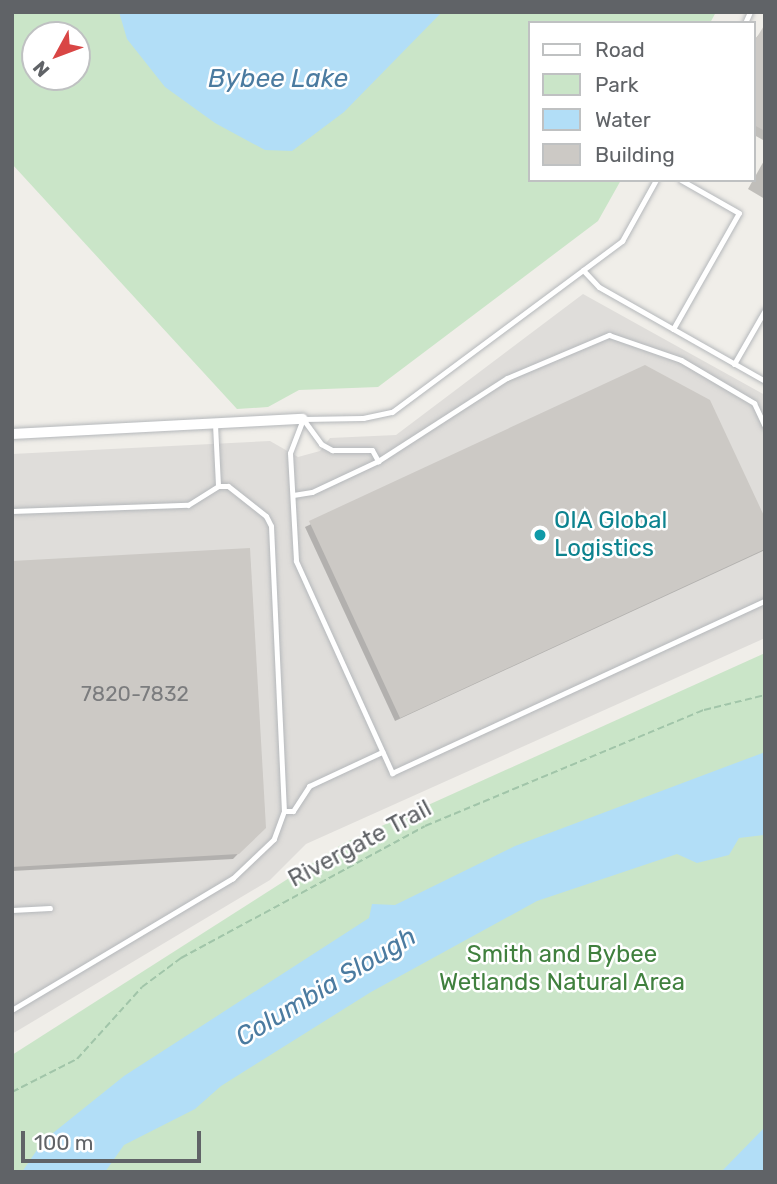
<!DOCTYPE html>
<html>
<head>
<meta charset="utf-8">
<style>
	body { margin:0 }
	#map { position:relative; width:777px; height:1184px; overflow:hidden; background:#f0eee9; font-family:Rubik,sans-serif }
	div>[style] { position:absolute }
	.industrial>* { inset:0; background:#dfddda }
	.green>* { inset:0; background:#cae5c8 }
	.water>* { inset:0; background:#b2def7 }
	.shadow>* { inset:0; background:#0003 }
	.building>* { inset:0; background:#ccc9c5 }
	.path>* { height:2px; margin-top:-1px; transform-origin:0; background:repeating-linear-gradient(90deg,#a1c5a9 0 7px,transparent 0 10.5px) }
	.roads { filter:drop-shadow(0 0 2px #b5b8bb) drop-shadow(0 0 2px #b5b8bb) }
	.lane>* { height:5px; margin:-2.5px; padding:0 2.5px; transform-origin:2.5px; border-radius:2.5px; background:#fff }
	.street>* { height:10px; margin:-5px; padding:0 5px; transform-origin:5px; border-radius:5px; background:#fff }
	.dots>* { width:19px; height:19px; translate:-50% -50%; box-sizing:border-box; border:4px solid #fff; border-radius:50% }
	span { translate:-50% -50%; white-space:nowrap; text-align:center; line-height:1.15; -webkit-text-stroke:5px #fff; paint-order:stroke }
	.number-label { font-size:21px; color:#7b7c7e }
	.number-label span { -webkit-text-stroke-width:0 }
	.culture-label { font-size:24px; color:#0d838f }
	.left { translate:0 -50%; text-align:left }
	.street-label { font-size:24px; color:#606367 }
	.park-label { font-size:24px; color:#40803e }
	.water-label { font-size:26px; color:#4b7ba0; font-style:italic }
	.frame { position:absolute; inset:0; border:14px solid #606367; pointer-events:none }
	.legend { position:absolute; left:528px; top:21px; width:228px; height:161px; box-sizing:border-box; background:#fff; border:2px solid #bfc1c2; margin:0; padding:9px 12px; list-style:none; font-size:21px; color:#606367 }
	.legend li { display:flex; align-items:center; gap:14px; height:35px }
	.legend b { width:35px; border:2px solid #bfc1c2 }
	.north { position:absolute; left:21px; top:21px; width:70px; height:70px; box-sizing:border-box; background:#fff; border:2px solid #bfc1c2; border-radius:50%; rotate:229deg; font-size:19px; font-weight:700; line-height:28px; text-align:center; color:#606367 }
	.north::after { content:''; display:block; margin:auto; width:24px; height:32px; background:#d94645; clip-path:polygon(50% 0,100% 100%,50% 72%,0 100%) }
	.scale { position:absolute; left:21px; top:1131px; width:180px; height:32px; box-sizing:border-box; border:4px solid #606367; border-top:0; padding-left:9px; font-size:21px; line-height:24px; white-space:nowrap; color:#606367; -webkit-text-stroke:5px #fff; paint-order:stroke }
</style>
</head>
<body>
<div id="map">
	<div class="industrial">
		<i style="clip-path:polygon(583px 294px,765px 395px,765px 638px,306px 844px,270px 880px,12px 1034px,12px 454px,270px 441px,298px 457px,320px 451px,330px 438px,396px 435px)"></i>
	</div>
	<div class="green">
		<i style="clip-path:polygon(evenodd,12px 12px,716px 12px,710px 23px,530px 23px,530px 180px,621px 180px,598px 221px,378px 387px,299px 390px,268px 407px,237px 409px,12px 164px,12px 12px,35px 35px,77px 35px,77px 77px,35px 77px,35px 35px)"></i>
		<i style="clip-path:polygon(765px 653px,765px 1172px,12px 1172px,12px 1055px,344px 843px)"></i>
	</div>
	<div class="water">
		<i style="clip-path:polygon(119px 12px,442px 12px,344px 112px,292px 151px,265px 150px,215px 123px,165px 87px,127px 39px)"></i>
		<i style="clip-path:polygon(765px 752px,765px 835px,739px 838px,729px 855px,697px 863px,677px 854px,537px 901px,371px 992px,221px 1086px,195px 1109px,124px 1145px,105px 1172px,22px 1172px,43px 1141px,124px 1076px,369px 918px,372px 904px,395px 905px,515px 846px)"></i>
		<i style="clip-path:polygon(765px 1127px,765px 1172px,721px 1172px)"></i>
	</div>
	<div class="shadow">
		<i style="clip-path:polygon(765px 28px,765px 141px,754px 135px,754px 40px)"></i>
		<i style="clip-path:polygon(765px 159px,765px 199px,748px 189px)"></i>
		<i style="clip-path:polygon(645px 367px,765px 523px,765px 550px,395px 721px,305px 527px)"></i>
		<i style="clip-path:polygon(12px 563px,264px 827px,233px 859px,12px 871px)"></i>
	</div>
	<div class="building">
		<i style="clip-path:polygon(765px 24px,765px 131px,754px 125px,754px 42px)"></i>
		<i style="clip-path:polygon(645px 365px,710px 400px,765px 518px,765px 549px,400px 718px,309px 521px)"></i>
		<i style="clip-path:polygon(250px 548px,266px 828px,239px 854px,12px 867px,12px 561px)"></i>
	</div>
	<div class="path">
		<i style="left:12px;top:1092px;width:73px;rotate:-26.9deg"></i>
		<i style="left:77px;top:1059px;width:97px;rotate:-47.9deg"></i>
		<i style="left:142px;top:987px;width:49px;rotate:-36.6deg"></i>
		<i style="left:181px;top:958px;width:277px;rotate:-28.4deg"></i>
		<i style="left:425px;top:826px;width:302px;rotate:-22.6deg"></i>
		<i style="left:704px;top:710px;width:63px;rotate:-13.8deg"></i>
	</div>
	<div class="roads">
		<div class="lane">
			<i style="left:745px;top:23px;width:12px;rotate:-66deg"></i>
			<i style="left:583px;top:270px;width:49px;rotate:-36.6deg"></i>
			<i style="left:622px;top:241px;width:70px;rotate:-60.9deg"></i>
			<i style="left:673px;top:329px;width:133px;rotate:-60.4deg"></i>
			<i style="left:739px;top:213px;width:67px;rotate:-150.4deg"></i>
			<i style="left:734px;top:364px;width:62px;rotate:-60.1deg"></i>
			<i style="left:303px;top:419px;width:36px;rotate:111deg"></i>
			<i style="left:290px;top:453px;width:108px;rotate:86.8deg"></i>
			<i style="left:296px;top:561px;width:233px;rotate:65.6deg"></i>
			<i style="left:392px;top:773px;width:411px;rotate:-24.8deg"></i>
			<i style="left:303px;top:419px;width:60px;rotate:-1deg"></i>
			<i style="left:363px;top:418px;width:30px;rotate:-12deg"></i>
			<i style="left:392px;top:412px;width:238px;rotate:-36.6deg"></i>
			<i style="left:583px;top:270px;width:23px;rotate:47deg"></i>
			<i style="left:599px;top:287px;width:191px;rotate:29.5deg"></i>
			<i style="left:303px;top:419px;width:31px;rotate:54deg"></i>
			<i style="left:321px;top:444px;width:13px;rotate:29deg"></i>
			<i style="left:332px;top:450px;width:40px"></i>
			<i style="left:372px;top:450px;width:13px;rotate:61deg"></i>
			<i style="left:215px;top:424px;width:62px;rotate:87.2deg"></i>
			<i style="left:293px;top:495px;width:19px;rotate:-9deg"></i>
			<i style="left:312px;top:492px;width:73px;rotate:-25.2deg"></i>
			<i style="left:378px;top:461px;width:153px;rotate:-32.8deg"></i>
			<i style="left:507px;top:378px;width:111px;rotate:-22.9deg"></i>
			<i style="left:609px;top:335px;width:76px;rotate:19.1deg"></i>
			<i style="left:681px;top:360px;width:85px;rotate:30.5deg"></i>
			<i style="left:754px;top:403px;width:26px;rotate:65deg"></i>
			<i style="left:12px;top:511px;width:176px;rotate:-2deg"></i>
			<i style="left:188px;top:505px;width:36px;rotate:-32deg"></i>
			<i style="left:218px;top:486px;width:10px"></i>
			<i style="left:228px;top:486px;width:48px;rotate:38.3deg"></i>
			<i style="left:266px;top:516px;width:11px;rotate:63deg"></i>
			<i style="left:271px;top:526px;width:285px;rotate:87.4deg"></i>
			<i style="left:284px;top:811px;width:30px;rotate:110deg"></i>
			<i style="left:274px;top:839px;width:57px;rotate:136.4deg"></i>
			<i style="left:233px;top:878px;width:257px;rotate:149.2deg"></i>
			<i style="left:284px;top:811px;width:9px"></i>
			<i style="left:293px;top:811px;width:30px;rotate:-57deg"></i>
			<i style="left:309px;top:786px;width:81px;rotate:-25deg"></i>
			<i style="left:12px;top:910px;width:38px;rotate:-3deg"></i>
		</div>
		<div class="street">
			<i style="left:12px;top:434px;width:291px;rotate:-3deg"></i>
		</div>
	</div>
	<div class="dots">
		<i style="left:540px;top:535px;background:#0f9aa8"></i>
	</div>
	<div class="number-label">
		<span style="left:135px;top:694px">7820-7832</span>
	</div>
	<div class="culture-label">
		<span class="left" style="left:554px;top:535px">OIA Global<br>Logistics</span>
	</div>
	<div class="street-label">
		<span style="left:360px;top:844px;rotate:-28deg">Rivergate Trail</span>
	</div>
	<div class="park-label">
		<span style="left:562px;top:969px">Smith and Bybee<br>Wetlands Natural Area</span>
	</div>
	<div class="water-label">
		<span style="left:278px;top:79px">Bybee Lake</span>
		<span style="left:326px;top:987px;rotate:-31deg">Columbia Slough</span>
	</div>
	<div class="frame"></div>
	<ul class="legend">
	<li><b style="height:9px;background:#fff"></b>Road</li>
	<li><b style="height:19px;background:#cae5c8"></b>Park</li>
	<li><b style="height:19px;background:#b2def7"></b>Water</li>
	<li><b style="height:19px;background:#ccc9c5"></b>Building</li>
	</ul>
	<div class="north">N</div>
	<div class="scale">100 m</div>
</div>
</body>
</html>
